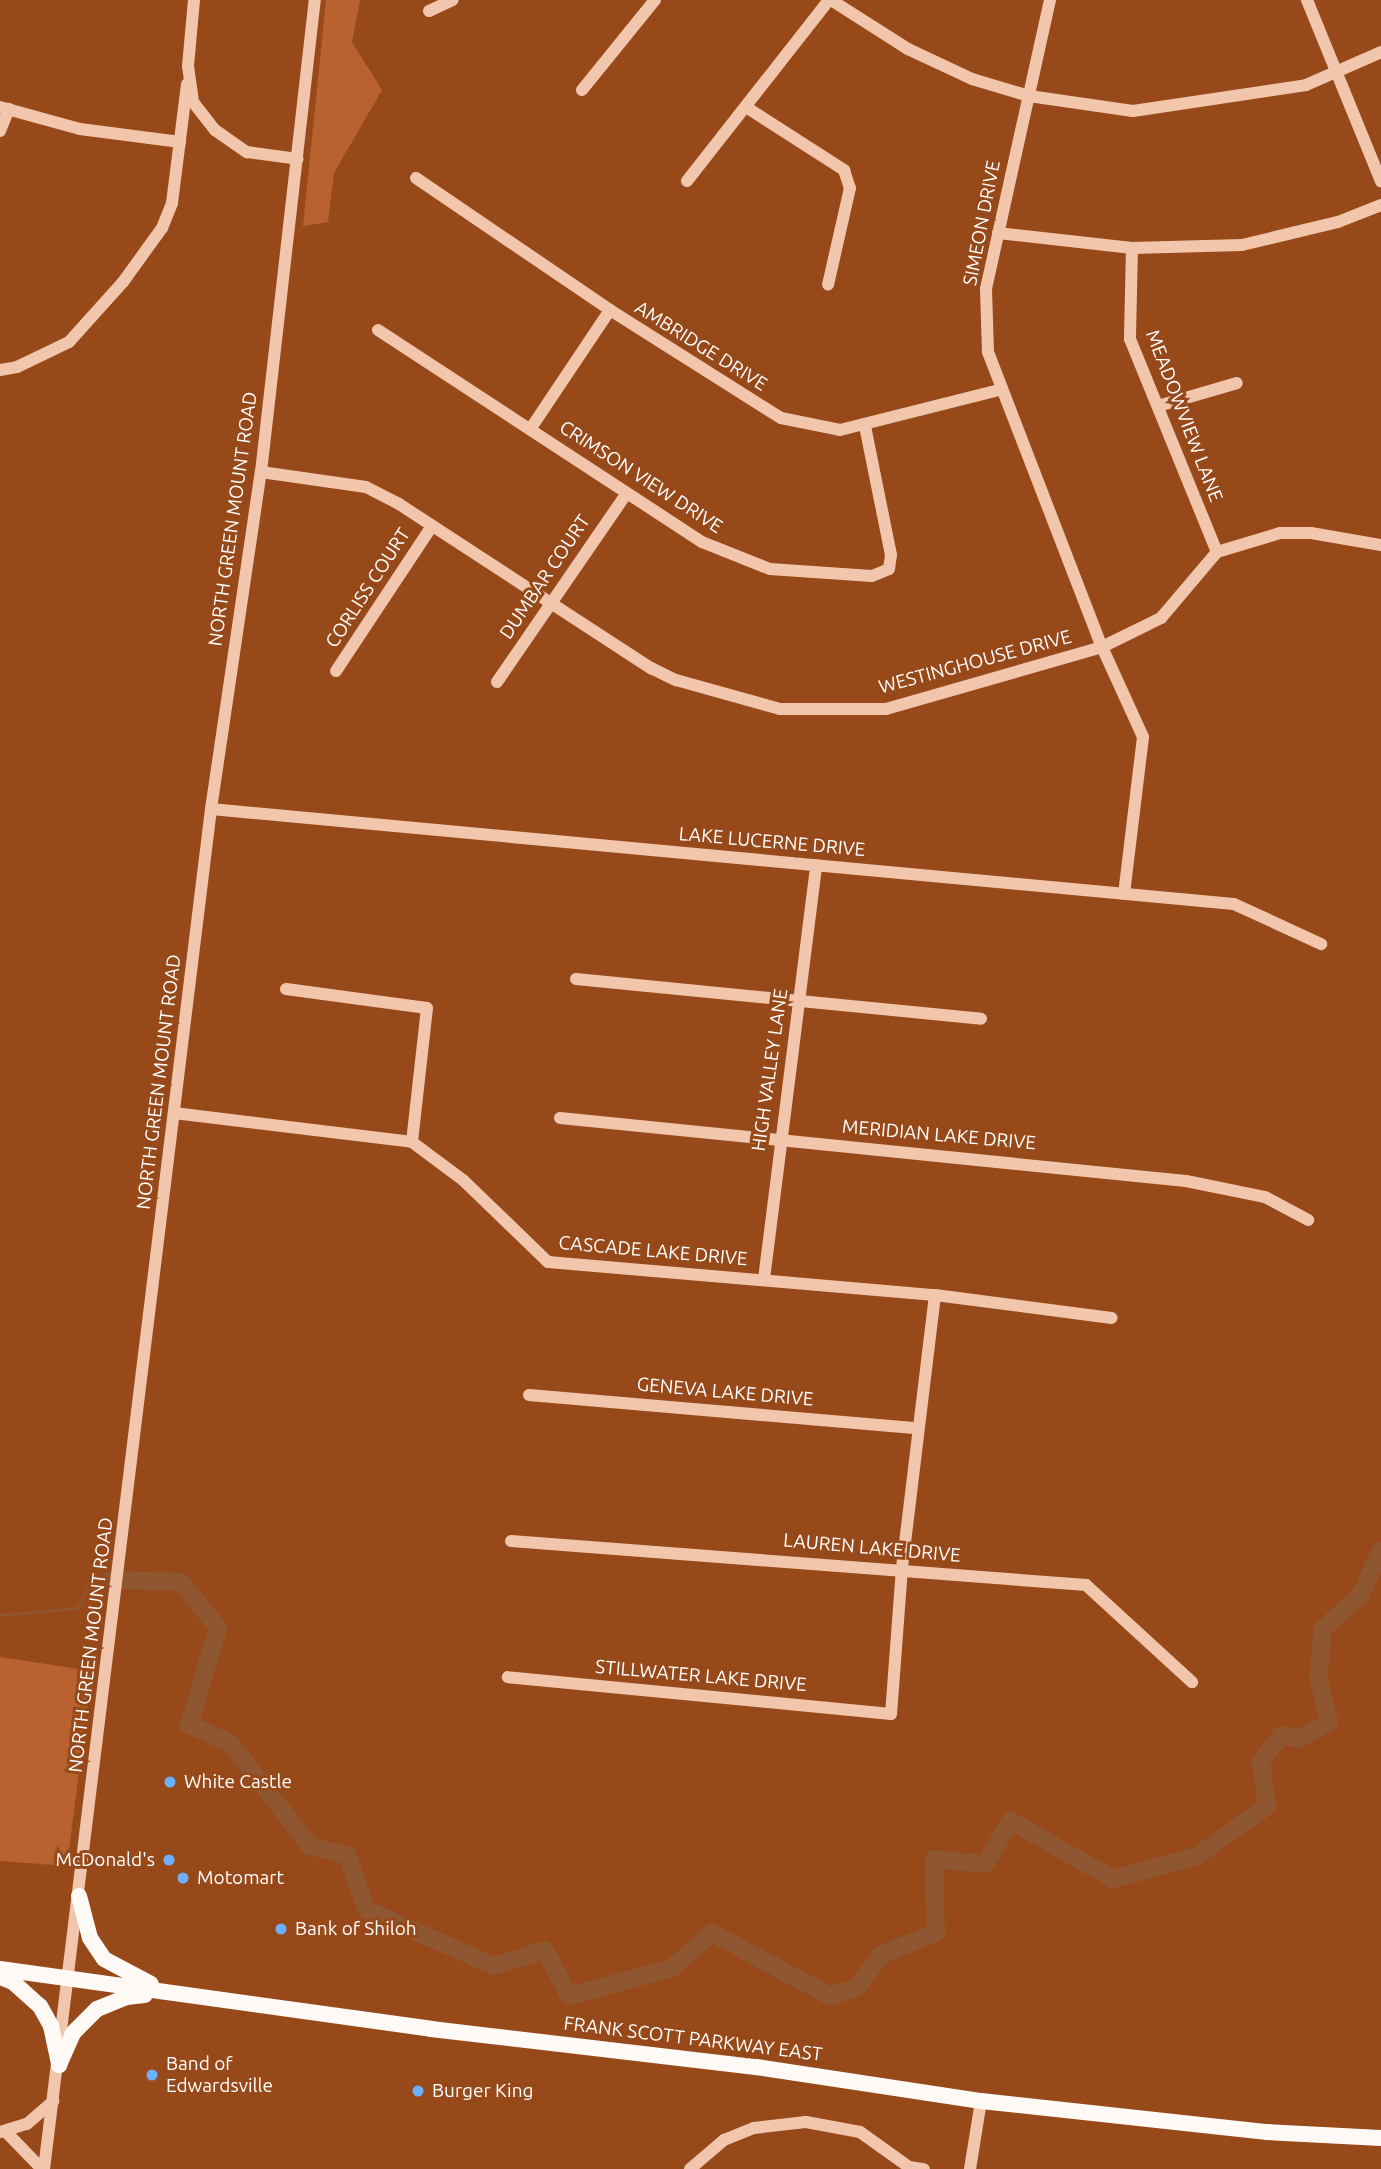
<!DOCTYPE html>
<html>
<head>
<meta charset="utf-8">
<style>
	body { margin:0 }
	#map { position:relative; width:1381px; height:2169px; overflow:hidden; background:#974919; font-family:Ubuntu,sans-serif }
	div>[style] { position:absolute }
	.green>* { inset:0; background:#b7622f }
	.stream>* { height:2.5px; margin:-1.25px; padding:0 1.25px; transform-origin:1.25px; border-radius:1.25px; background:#8f5632 }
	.river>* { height:18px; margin:-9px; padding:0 9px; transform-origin:9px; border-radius:9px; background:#8f5632 }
	.minor>* { height:12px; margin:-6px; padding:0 6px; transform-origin:6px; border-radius:6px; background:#f1c6ac }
	.major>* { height:16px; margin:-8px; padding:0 8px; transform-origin:8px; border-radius:8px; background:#fffaf6 }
	.dots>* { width:19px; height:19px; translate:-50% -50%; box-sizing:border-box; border:4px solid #974919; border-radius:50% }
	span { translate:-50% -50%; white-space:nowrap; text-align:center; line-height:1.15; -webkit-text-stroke:6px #974919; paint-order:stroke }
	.street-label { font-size:19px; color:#fff }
	.poi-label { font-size:19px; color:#fff }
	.left { translate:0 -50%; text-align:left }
	.right { translate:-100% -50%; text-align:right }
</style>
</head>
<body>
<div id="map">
	<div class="green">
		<i style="clip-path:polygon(326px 0,360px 0,352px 42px,382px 90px,334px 173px,328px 222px,303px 226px)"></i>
		<i style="clip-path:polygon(0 1657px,92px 1671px,67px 1866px,0 1861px)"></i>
	</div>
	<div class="stream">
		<i style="left:0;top:1615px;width:78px;rotate:-5.1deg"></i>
		<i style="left:78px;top:1608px;width:31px;rotate:-63deg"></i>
		<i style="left:92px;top:1580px;width:19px"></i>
	</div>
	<div class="river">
		<i style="left:111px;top:1580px;width:70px;rotate:1.6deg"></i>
		<i style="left:181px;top:1582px;width:59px;rotate:51.2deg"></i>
		<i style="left:218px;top:1628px;width:101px;rotate:106.6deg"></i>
		<i style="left:189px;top:1725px;width:45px;rotate:23.7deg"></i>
		<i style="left:230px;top:1743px;width:130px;rotate:52.2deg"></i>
		<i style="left:310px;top:1846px;width:38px;rotate:14deg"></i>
		<i style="left:347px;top:1855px;width:59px;rotate:70deg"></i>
		<i style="left:367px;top:1910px;width:139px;rotate:23.8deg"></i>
		<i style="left:494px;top:1966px;width:53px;rotate:-17.4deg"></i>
		<i style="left:545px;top:1950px;width:52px;rotate:62.4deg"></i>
		<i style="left:569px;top:1996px;width:107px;rotate:-15.2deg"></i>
		<i style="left:672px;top:1968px;width:53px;rotate:-41.2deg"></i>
		<i style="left:712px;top:1933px;width:134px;rotate:28.1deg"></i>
		<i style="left:830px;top:1996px;width:28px;rotate:-18deg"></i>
		<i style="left:857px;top:1987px;width:40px;rotate:-53deg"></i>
		<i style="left:881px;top:1955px;width:60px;rotate:-22.7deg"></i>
		<i style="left:936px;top:1932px;width:73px;rotate:-91.6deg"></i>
		<i style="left:934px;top:1859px;width:51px;rotate:5.6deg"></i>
		<i style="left:985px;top:1864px;width:50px;rotate:-58.8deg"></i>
		<i style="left:1011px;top:1821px;width:117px;rotate:29.6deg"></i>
		<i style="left:1113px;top:1879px;width:87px;rotate:-15.3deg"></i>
		<i style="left:1197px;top:1856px;width:86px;rotate:-35.5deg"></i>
		<i style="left:1267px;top:1806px;width:44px;rotate:-97.8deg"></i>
		<i style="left:1261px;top:1762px;width:34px;rotate:-53deg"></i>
		<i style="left:1281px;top:1735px;width:17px;rotate:13deg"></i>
		<i style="left:1298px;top:1739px;width:35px;rotate:-29deg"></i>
		<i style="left:1329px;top:1722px;width:43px;rotate:-103.4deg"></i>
		<i style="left:1319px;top:1680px;width:50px;rotate:-86.6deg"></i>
		<i style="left:1322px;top:1630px;width:53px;rotate:-42.7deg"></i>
		<i style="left:1361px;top:1594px;width:47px;rotate:-65.1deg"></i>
	</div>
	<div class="minor">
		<i style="left:194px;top:0;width:66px;rotate:95.2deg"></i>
		<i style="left:188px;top:66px;width:36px;rotate:82deg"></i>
		<i style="left:193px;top:102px;width:36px;rotate:52deg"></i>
		<i style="left:215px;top:130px;width:39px;rotate:35deg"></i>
		<i style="left:247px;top:152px;width:51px;rotate:7.8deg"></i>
		<i style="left:831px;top:0;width:91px;rotate:32.5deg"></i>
		<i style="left:908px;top:49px;width:71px;rotate:25.1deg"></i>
		<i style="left:972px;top:79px;width:59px;rotate:16.6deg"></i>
		<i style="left:1029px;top:96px;width:105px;rotate:8.2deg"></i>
		<i style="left:1133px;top:111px;width:175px;rotate:-8.5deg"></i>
		<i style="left:1306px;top:85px;width:82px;rotate:-23.7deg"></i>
		<i style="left:1050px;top:0;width:296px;rotate:102.5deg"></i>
		<i style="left:986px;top:289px;width:63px;rotate:88.2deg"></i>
		<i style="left:988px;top:352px;width:316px;rotate:68.9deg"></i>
		<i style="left:1102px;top:647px;width:99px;rotate:65.5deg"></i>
		<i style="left:1143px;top:737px;width:158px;rotate:96.9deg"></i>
		<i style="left:1307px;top:0;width:196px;rotate:67.8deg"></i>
		<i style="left:429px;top:11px;width:26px;rotate:-25deg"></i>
		<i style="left:582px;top:90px;width:116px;rotate:-51deg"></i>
		<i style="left:0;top:107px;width:83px;rotate:15.4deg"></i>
		<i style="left:80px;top:129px;width:101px;rotate:7.4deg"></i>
		<i style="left:746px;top:107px;width:117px;rotate:32.7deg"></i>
		<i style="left:844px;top:170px;width:19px;rotate:72deg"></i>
		<i style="left:850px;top:188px;width:99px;rotate:102.8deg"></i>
		<i style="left:0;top:131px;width:24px;rotate:-68deg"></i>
		<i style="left:416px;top:178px;width:235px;rotate:34.2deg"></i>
		<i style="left:610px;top:310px;width:202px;rotate:32.3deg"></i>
		<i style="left:781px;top:418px;width:60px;rotate:11.5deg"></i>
		<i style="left:840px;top:430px;width:164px;rotate:-14.1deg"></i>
		<i style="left:687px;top:181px;width:230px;rotate:-51.9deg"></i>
		<i style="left:998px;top:233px;width:135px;rotate:6.4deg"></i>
		<i style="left:1132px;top:248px;width:110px;rotate:-1.6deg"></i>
		<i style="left:1242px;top:245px;width:99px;rotate:-13.5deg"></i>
		<i style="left:1338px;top:222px;width:46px;rotate:-21.6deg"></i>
		<i style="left:1132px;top:248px;width:91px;rotate:91.3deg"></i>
		<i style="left:1130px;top:339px;width:230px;rotate:67.8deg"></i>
		<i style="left:378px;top:330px;width:387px;rotate:33.2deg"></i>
		<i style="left:702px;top:542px;width:73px;rotate:21.7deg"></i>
		<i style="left:770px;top:569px;width:102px;rotate:3.9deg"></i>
		<i style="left:872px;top:576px;width:18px;rotate:-22deg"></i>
		<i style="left:889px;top:569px;width:14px;rotate:-82deg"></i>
		<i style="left:891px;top:555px;width:132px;rotate:-101.4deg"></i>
		<i style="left:0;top:370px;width:17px;rotate:-10deg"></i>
		<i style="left:17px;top:367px;width:58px;rotate:-25.7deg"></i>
		<i style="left:69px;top:342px;width:81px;rotate:-48deg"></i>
		<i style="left:123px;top:282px;width:67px;rotate:-54.2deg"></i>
		<i style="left:162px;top:228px;width:27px;rotate:-68deg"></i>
		<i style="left:172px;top:203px;width:120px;rotate:-82.8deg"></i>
		<i style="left:1158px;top:406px;width:82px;rotate:-16.2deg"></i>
		<i style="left:531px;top:428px;width:142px;rotate:-56.2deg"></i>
		<i style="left:261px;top:472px;width:106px;rotate:8.1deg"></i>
		<i style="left:366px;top:487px;width:37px;rotate:27deg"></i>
		<i style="left:399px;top:504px;width:301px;rotate:33.1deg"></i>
		<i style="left:651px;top:668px;width:28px;rotate:26deg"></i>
		<i style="left:676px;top:680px;width:108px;rotate:15.6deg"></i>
		<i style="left:780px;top:709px;width:106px"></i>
		<i style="left:886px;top:709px;width:225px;rotate:-16deg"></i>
		<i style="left:1102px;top:647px;width:66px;rotate:-26.2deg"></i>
		<i style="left:1161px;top:618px;width:87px;rotate:-49.7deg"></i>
		<i style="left:1217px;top:552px;width:66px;rotate:-16.8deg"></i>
		<i style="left:1280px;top:533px;width:31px"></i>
		<i style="left:1311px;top:533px;width:71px;rotate:9.7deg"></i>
		<i style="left:336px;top:671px;width:174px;rotate:-56.5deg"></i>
		<i style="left:497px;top:682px;width:228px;rotate:-55.5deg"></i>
		<i style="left:211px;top:809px;width:1027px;rotate:5.31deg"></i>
		<i style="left:1234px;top:904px;width:96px;rotate:24.7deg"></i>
		<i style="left:576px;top:979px;width:407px;rotate:5.6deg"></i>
		<i style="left:286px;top:989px;width:142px;rotate:7.7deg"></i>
		<i style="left:427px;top:1008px;width:135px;rotate:96.4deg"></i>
		<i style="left:174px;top:1113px;width:240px;rotate:6.9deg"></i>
		<i style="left:412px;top:1142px;width:64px;rotate:36.7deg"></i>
		<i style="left:463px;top:1180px;width:118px;rotate:44deg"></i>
		<i style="left:548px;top:1262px;width:388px;rotate:4.9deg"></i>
		<i style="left:935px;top:1295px;width:275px;rotate:96.9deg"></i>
		<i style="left:902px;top:1568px;width:146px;rotate:94.3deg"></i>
		<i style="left:891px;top:1714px;width:385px;rotate:-174.5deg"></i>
		<i style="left:560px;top:1118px;width:629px;rotate:5.75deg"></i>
		<i style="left:1186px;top:1181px;width:81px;rotate:11.4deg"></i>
		<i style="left:1265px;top:1197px;width:49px;rotate:28.1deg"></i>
		<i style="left:764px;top:1279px;width:417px;rotate:-82.8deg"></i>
		<i style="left:935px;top:1295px;width:178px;rotate:7.4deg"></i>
		<i style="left:529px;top:1395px;width:389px;rotate:4.9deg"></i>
		<i style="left:511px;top:1541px;width:577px;rotate:4.38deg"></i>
		<i style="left:1086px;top:1585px;width:144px;rotate:42.5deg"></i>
		<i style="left:0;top:2132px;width:28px;rotate:-17deg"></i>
		<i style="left:27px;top:2124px;width:35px;rotate:-41deg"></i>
		<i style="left:7px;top:2133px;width:50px;rotate:45.8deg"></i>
		<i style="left:44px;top:2169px;width:1370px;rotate:-83deg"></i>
		<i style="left:211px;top:809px;width:341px;rotate:-81.6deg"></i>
		<i style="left:261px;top:472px;width:475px;rotate:-83.5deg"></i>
		<i style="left:690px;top:2169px;width:45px;rotate:-40.5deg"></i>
		<i style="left:724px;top:2140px;width:32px;rotate:-22deg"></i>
		<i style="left:754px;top:2128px;width:52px;rotate:-6.6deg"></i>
		<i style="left:806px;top:2122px;width:55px;rotate:10.5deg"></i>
		<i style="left:860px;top:2132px;width:60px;rotate:35.5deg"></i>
		<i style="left:909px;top:2167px;width:15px;rotate:8deg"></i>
		<i style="left:970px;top:2169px;width:69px;rotate:-80.8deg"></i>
	</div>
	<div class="major">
		<i style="left:79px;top:1896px;width:43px;rotate:75.3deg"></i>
		<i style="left:90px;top:1938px;width:25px;rotate:56deg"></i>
		<i style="left:104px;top:1959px;width:53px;rotate:28deg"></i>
		<i style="left:0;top:1969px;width:435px;rotate:7.9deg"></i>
		<i style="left:431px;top:2029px;width:327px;rotate:6.7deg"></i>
		<i style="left:756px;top:2067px;width:228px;rotate:8.6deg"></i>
		<i style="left:981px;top:2101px;width:288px;rotate:6.2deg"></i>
		<i style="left:1267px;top:2132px;width:114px;rotate:3deg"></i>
		<i style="left:0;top:1977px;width:14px;rotate:21deg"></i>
		<i style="left:13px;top:1982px;width:36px;rotate:42deg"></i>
		<i style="left:40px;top:2006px;width:23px;rotate:61deg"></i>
		<i style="left:51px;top:2026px;width:40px;rotate:78deg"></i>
		<i style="left:59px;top:2065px;width:35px;rotate:-66deg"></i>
		<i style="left:73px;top:2033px;width:34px;rotate:-45deg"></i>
		<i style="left:97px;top:2009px;width:31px;rotate:-22deg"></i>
		<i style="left:126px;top:1997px;width:19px;rotate:-6deg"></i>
	</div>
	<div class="dots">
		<i style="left:170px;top:1782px;background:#6cb0ff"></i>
		<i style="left:169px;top:1860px;background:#6cb0ff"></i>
		<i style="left:183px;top:1878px;background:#6cb0ff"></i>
		<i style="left:281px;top:1929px;background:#6cb0ff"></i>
		<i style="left:152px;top:2075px;background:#6cb0ff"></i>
		<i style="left:418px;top:2091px;background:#6cb0ff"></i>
	</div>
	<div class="street-label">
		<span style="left:982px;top:223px;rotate:-79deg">SIMEON DRIVE</span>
		<span style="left:701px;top:346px;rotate:32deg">AMBRIDGE DRIVE</span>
		<span style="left:1184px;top:416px;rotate:69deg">MEADOWVIEW LANE</span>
		<span style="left:641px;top:477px;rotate:33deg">CRIMSON VIEW DRIVE</span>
		<span style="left:233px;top:519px;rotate:-82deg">NORTH GREEN MOUNT ROAD</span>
		<span style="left:545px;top:577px;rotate:-56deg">DUMBAR COURT</span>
		<span style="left:368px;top:588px;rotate:-57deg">CORLISS COURT</span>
		<span style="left:975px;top:662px;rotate:-15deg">WESTINGHOUSE DRIVE</span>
		<span style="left:772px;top:842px;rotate:5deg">LAKE LUCERNE DRIVE</span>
		<span style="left:770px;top:1070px;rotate:-82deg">HIGH VALLEY LANE</span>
		<span style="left:159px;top:1082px;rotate:-83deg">NORTH GREEN MOUNT ROAD</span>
		<span style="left:939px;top:1135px;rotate:5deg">MERIDIAN LAKE DRIVE</span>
		<span style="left:653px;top:1251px;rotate:5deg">CASCADE LAKE DRIVE</span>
		<span style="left:725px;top:1392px;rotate:5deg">GENEVA LAKE DRIVE</span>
		<span style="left:872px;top:1548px;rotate:5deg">LAUREN LAKE DRIVE</span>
		<span style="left:91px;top:1645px;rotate:-83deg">NORTH GREEN MOUNT ROAD</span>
		<span style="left:701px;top:1676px;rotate:5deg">STILLWATER LAKE DRIVE</span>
		<span style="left:693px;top:2039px;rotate:7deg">FRANK SCOTT PARKWAY EAST</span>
	</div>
	<div class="poi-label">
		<span class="left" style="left:184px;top:1782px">White Castle</span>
		<span class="right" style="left:155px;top:1860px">McDonald's</span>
		<span class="left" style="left:197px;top:1878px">Motomart</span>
		<span class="left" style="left:295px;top:1929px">Bank of Shiloh</span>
		<span class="left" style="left:166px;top:2075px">Band of<br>Edwardsville</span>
		<span class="left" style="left:432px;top:2091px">Burger King</span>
	</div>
</div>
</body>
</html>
